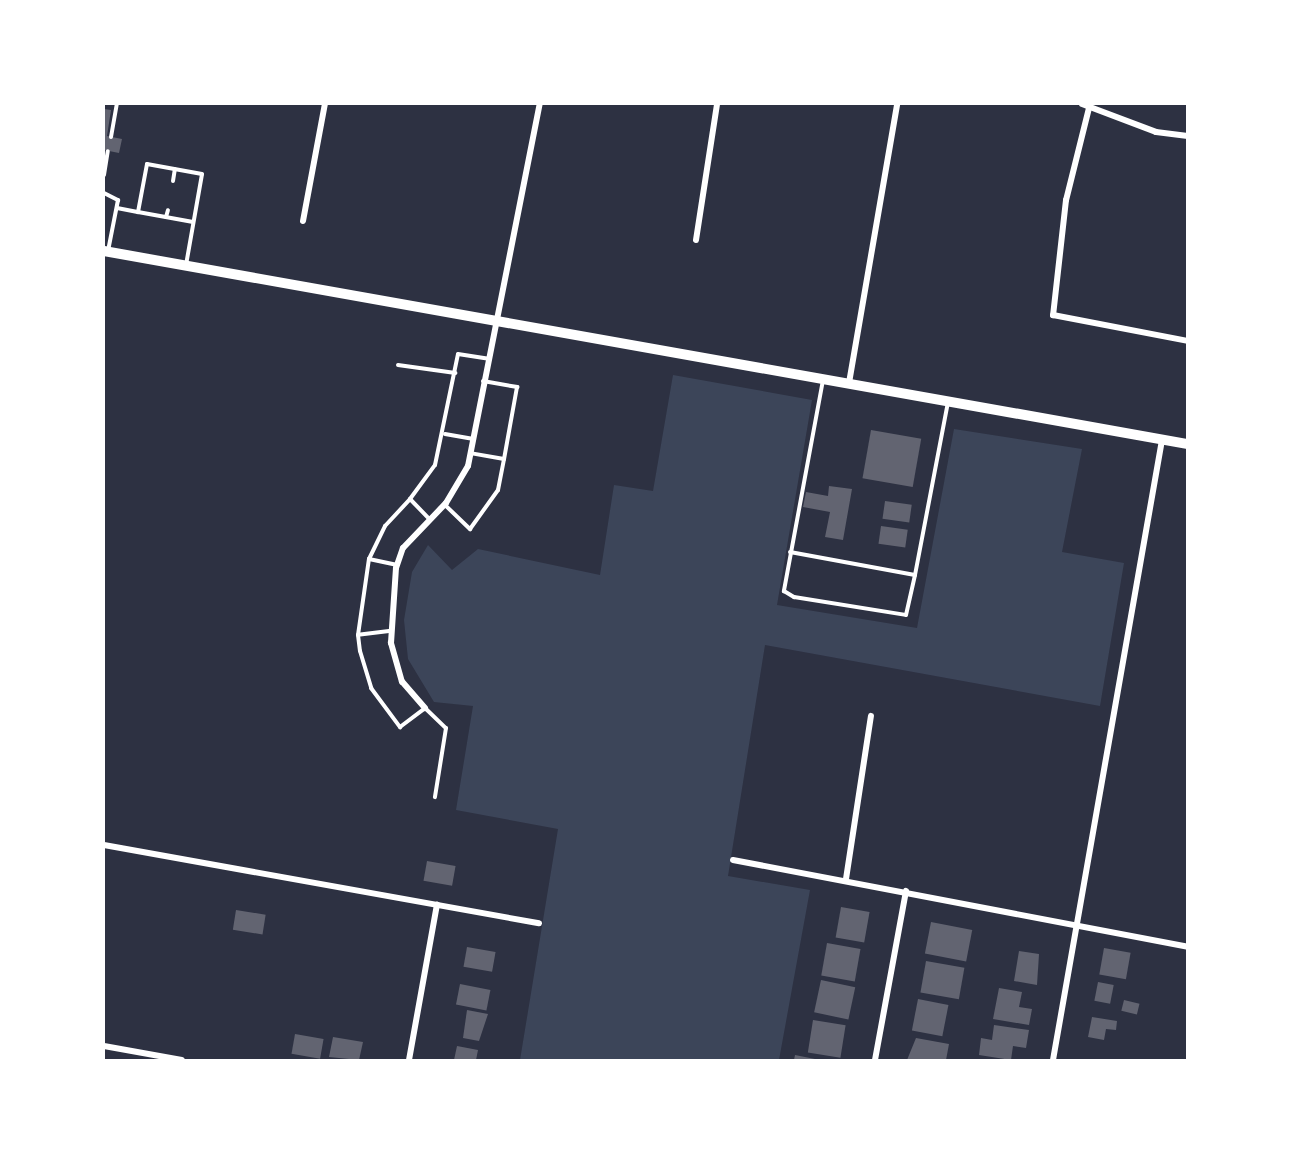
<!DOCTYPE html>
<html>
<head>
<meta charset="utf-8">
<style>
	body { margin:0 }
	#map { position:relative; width:1291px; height:1164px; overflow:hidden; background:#2d3142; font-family:"Open Sans",sans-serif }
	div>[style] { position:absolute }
	.green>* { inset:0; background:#3c4559 }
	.building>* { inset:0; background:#626471; transform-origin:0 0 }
	.service>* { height:4px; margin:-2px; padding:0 2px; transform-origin:2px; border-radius:2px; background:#fff }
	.minor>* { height:6px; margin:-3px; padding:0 3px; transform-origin:3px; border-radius:3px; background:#fff }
	.secondary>* { height:10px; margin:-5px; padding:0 5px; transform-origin:5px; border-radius:5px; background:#fff }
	span { translate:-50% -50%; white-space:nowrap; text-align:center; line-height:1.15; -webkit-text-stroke:4.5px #fff; paint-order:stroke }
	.frame { position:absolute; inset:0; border:105px solid #fff; pointer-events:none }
</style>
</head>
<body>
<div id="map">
	<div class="green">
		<i style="clip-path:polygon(673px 375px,812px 400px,777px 605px,917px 628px,954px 429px,1082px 449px,1062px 552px,1124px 563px,1100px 706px,765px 645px,728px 876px,810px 890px,779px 1060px,520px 1060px,558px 829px,456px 810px,473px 706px,434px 702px,408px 659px,404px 620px,412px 572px,428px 545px,452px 570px,478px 549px,600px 575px,614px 485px,653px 491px)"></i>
	</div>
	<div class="building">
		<i style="clip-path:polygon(104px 109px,111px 110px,107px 136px,122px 139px,119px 153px,104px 150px)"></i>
		<i style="left:871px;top:430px;width:51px;height:49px;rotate:10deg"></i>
		<i style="clip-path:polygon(829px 486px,852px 489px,843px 540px,825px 537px,830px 512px,803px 507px,806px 492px,828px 496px)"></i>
		<i style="left:885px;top:501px;width:27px;height:18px;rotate:8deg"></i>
		<i style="left:881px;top:526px;width:27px;height:18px;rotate:8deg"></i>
		<i style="left:427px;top:861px;width:29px;height:20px;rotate:10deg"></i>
		<i style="left:841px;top:907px;width:29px;height:31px;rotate:10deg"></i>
		<i style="left:236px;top:910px;width:30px;height:20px;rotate:9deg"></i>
		<i style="left:931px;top:922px;width:42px;height:32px;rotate:11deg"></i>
		<i style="left:827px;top:943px;width:34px;height:33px;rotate:10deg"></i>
		<i style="left:467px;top:947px;width:29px;height:20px;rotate:10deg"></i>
		<i style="left:1104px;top:948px;width:27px;height:27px;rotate:10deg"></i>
		<i style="clip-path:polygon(1019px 951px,1039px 954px,1037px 985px,1014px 981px)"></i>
		<i style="left:926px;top:961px;width:39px;height:32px;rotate:10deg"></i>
		<i style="left:821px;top:980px;width:35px;height:33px;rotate:12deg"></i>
		<i style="left:1098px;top:982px;width:16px;height:19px;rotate:11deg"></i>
		<i style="left:460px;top:984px;width:31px;height:21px;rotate:11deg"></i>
		<i style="clip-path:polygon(999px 988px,1022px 992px,1019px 1007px,1032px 1009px,1029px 1025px,993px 1019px)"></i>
		<i style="left:918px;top:999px;width:31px;height:32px;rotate:11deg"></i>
		<i style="left:1124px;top:1000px;width:16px;height:11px;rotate:14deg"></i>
		<i style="clip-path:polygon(467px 1010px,488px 1014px,479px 1041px,463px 1038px)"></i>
		<i style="clip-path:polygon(1092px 1017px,1117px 1021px,1116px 1030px,1106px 1029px,1104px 1040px,1088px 1037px)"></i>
		<i style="left:813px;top:1020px;width:33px;height:33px;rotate:9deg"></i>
		<i style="clip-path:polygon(994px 1025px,1029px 1030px,1026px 1048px,1013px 1046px,1011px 1060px,979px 1055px,981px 1038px,992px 1040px)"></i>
		<i style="left:295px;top:1034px;width:29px;height:20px;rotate:10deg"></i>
		<i style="clip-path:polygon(333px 1037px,363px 1042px,359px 1060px,329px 1057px)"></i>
		<i style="clip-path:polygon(916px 1038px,949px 1044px,946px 1060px,907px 1060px)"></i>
		<i style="clip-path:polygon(457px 1046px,478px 1050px,476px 1060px,454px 1060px)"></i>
		<i style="clip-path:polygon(795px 1055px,815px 1059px,815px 1060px,794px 1060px)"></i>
	</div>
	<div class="service">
		<i style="left:111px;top:137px;width:34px;rotate:-80deg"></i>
		<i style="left:104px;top:175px;width:24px;rotate:-81deg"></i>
		<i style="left:173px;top:181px;width:12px;rotate:-81deg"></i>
		<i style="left:104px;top:193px;width:16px;rotate:27deg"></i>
		<i style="left:118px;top:200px;width:52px;rotate:101.1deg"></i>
		<i style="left:117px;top:208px;width:21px;rotate:11deg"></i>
		<i style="left:166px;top:217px;width:7px;rotate:-74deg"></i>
		<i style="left:186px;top:265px;width:92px;rotate:-80deg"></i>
		<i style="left:202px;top:174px;width:56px;rotate:-169.7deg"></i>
		<i style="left:147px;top:164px;width:49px;rotate:100.6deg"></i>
		<i style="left:138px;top:212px;width:56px;rotate:10.3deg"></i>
		<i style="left:398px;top:365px;width:58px;rotate:8deg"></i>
		<i style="left:823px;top:380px;width:215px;rotate:100.5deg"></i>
		<i style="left:784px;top:591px;width:12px;rotate:31deg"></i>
		<i style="left:794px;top:597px;width:113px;rotate:9.1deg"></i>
		<i style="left:906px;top:615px;width:41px;rotate:-77.3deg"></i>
		<i style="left:483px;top:381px;width:35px;rotate:10deg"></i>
		<i style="left:517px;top:387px;width:73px;rotate:100.2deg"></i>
		<i style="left:445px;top:434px;width:29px;rotate:10deg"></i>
		<i style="left:410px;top:499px;width:42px;rotate:-53.7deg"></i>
		<i style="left:435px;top:465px;width:113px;rotate:-78.3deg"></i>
		<i style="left:458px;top:354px;width:31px;rotate:9deg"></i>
		<i style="left:445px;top:505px;width:35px;rotate:44deg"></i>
		<i style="left:470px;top:529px;width:48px;rotate:-54.3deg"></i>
		<i style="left:498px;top:490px;width:32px;rotate:-79deg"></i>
		<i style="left:504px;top:459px;width:34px;rotate:-170deg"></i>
		<i style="left:790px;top:552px;width:127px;rotate:10.4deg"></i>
		<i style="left:915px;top:575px;width:176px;rotate:-79.2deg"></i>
		<i style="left:369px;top:559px;width:37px;rotate:-64deg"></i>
		<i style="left:385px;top:526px;width:37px;rotate:-47deg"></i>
		<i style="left:410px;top:499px;width:29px;rotate:46deg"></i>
		<i style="left:389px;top:631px;width:31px;rotate:173deg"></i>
		<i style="left:358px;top:635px;width:16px;rotate:83deg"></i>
		<i style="left:360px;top:651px;width:39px;rotate:73deg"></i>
		<i style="left:371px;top:688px;width:49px;rotate:53.4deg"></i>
		<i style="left:400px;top:727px;width:31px;rotate:-37deg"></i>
		<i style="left:425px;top:708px;width:29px;rotate:44deg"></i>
		<i style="left:446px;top:728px;width:70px;rotate:99.1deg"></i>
		<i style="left:358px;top:635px;width:77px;rotate:-81.8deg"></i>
		<i style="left:369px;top:559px;width:29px;rotate:12deg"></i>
	</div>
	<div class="minor">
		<i style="left:1082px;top:104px;width:79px;rotate:20.7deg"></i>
		<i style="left:1156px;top:132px;width:32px;rotate:7deg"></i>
		<i style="left:1089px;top:108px;width:95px;rotate:104deg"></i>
		<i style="left:1066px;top:200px;width:116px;rotate:96.4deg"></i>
		<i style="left:1053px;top:315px;width:137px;rotate:10.9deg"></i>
		<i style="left:303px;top:221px;width:119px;rotate:-79.4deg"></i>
		<i style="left:696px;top:240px;width:138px;rotate:-81.2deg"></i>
		<i style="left:849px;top:383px;width:283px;rotate:-80.2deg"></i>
		<i style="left:425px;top:708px;width:35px;rotate:-131deg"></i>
		<i style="left:402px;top:682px;width:41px;rotate:-105.8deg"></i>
		<i style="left:391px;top:643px;width:75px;rotate:-86.2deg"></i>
		<i style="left:396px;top:568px;width:21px;rotate:-71deg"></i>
		<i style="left:403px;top:548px;width:62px;rotate:-46.3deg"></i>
		<i style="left:446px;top:503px;width:43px;rotate:-59.3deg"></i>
		<i style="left:468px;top:466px;width:369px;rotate:-78.8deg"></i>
		<i style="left:104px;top:845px;width:442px;rotate:10.2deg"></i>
		<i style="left:733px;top:860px;width:463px;rotate:10.8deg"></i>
		<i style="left:846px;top:879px;width:165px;rotate:-81.3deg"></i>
		<i style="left:104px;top:1046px;width:79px;rotate:10.2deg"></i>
		<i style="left:409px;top:1060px;width:158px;rotate:-79.8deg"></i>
		<i style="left:875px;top:1060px;width:172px;rotate:-79.6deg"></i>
		<i style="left:1053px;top:1060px;width:630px;rotate:-80.03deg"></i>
	</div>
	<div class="secondary">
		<i style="left:104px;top:251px;width:1101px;rotate:10.1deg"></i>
	</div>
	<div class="frame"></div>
</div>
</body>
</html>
